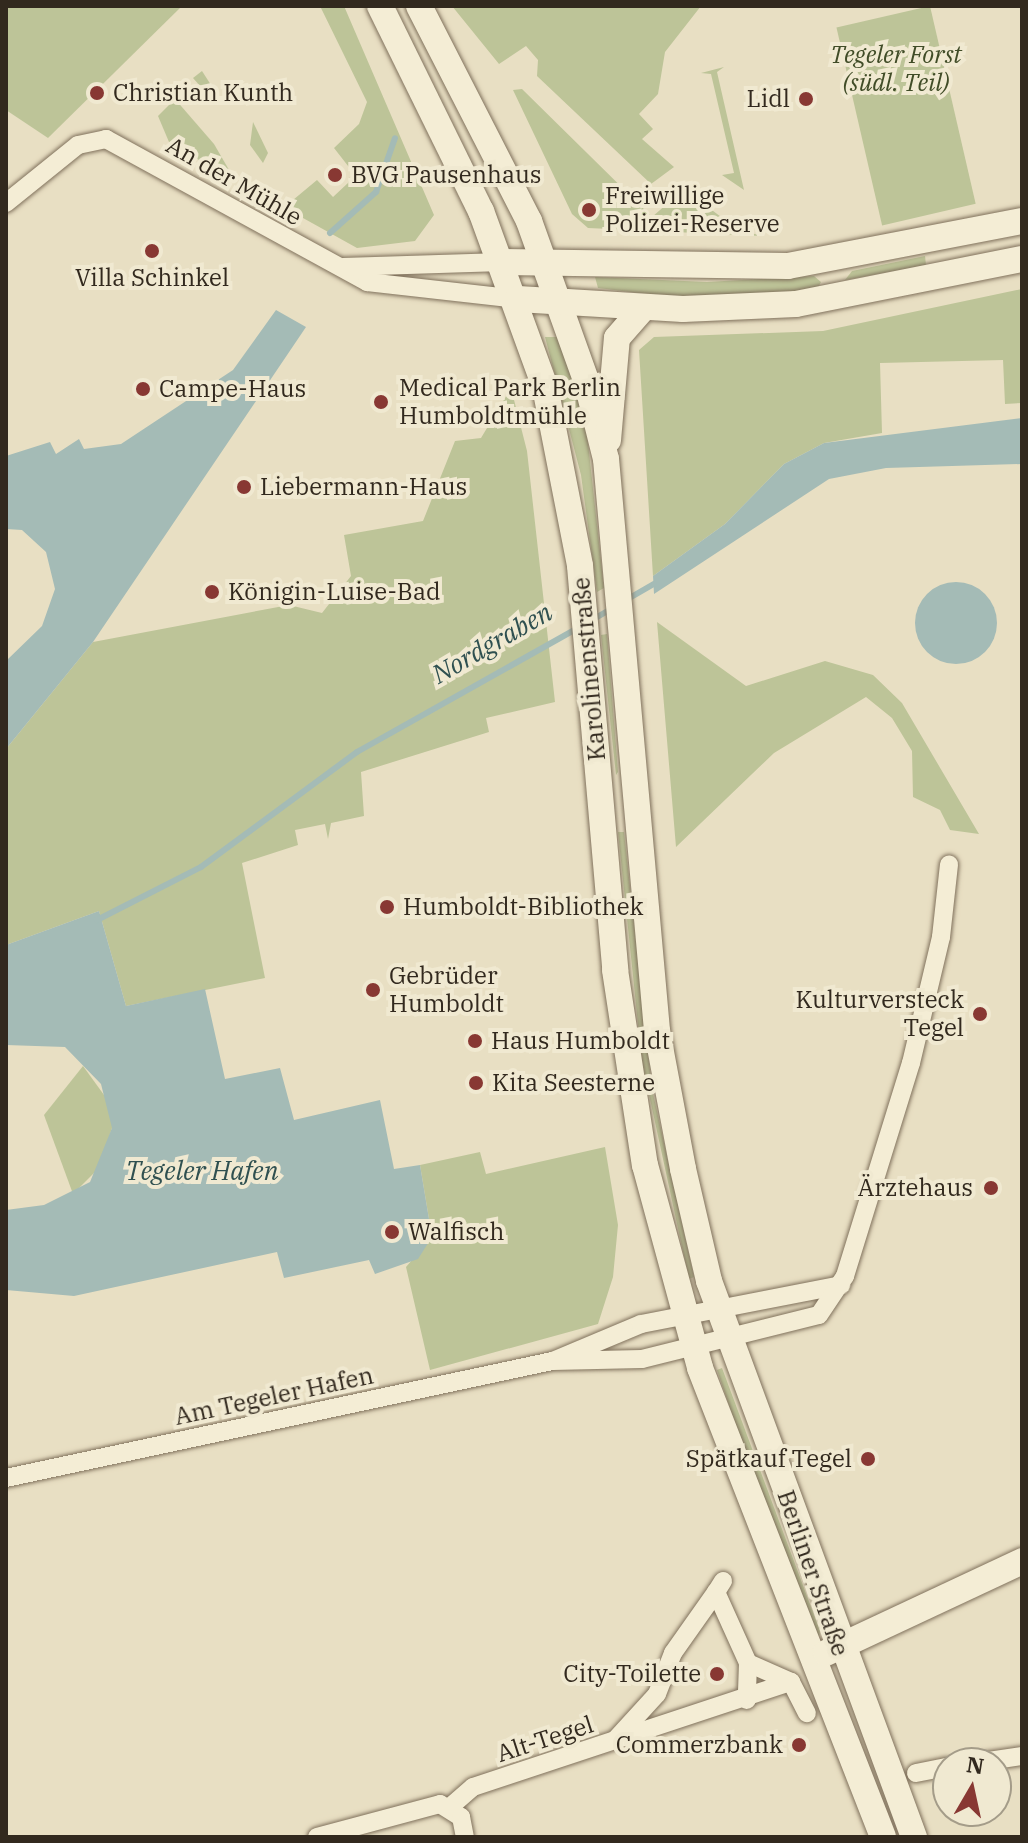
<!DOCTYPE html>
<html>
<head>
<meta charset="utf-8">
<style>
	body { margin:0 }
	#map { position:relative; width:1028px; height:1843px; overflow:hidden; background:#e8dfc3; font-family:"IBM Plex Serif",serif }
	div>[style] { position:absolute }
	.green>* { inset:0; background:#bdc498; transform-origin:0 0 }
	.water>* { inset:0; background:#a4bbb6 }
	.round { border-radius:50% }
	.stream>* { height:6px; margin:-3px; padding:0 3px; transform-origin:3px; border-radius:3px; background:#a4bbb6 }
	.roads { filter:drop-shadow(0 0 2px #80715c) drop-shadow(0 0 2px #80715c) }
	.street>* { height:18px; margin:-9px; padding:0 9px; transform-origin:9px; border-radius:9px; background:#f4edd5 }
	.secondary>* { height:26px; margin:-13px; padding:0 13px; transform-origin:13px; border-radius:13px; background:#f4edd5 }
	.dots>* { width:22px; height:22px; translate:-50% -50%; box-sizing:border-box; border:4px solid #f0e9d1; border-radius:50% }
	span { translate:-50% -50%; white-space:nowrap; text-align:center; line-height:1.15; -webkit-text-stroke:8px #f0e9d1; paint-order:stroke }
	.park-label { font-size:24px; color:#404c27; font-style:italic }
	.poi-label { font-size:24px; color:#32291e }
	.left { translate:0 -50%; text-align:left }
	.right { translate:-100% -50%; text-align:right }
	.street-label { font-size:24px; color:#32291e }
	.water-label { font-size:26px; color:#2f5050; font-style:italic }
	.frame { position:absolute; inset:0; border:8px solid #32291e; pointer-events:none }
	.north { position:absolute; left:932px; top:1747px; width:80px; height:80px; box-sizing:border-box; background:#f0e9d1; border:2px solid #a49c89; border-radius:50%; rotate:9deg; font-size:22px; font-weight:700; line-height:32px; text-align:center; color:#32291e }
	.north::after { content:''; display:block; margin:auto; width:28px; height:36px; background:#883833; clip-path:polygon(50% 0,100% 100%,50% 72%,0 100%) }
</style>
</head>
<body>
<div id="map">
	<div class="green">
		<i style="clip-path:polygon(6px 6px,182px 6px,48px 138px,6px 110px)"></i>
		<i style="clip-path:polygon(320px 6px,344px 6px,434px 215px,415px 241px,357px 248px,294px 213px,293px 200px,317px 180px,333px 197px,348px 183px,352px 171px,334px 148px,359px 124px,367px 102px)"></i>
		<i style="clip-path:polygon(452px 6px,701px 6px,665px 52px,658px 94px,639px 114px,653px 129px,642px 139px,674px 167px,651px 184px,537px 76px,538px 60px,526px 46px,499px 64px)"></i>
		<i style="left:930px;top:6px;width:203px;height:96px;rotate:77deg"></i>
		<i style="clip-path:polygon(724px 67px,717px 72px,744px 190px,722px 175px,734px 173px,711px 74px,701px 73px)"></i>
		<i style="clip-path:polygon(202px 71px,220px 99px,216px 104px,193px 78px)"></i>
		<i style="clip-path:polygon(522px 89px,652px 217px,684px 189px,737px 229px,762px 236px,588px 228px,572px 214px,513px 90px)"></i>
		<i style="clip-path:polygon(175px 99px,214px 144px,236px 182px,169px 142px,158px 116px)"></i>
		<i style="clip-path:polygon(253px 122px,268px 153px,263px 163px,250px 145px)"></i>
		<i style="clip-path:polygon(925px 256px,926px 265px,845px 280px,852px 271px)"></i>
		<i style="clip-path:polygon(814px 276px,821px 282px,816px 291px,671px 297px,598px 288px,595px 277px,707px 282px)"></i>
		<i style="clip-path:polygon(1022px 289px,1022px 403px,1005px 404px,1003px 360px,880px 363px,882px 433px,824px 443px,784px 464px,725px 524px,653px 576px,639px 350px,654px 337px,823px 331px)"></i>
		<i style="clip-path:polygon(545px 337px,561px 337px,586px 425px,604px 588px,597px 592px,581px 475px)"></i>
		<i style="clip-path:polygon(511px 388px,527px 451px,555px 702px,486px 718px,489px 732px,361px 772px,364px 816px,331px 823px,328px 839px,325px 824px,295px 830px,298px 845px,242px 863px,265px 978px,126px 1006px,99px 911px,6px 945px,6px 749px,93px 642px,289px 605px,322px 613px,351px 576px,344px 535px,423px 521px,455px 441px,481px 438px)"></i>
		<i style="clip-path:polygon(657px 622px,746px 686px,825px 661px,873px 675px,902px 703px,979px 834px,950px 830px,940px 810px,913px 797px,912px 751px,892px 718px,866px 697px,774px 753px,676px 847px)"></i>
		<i style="clip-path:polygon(607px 634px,618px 772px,616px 775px,601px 635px)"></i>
		<i style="clip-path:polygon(618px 832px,624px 832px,652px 1089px,694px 1277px,689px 1279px,642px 1062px)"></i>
		<i style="clip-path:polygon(83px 1066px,112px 1106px,112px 1128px,99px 1168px,73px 1194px,44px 1115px)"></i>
		<i style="clip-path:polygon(605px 1147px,618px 1225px,613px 1277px,598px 1324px,430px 1370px,406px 1267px,432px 1237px,420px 1165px,480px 1152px,486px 1174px)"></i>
		<i style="clip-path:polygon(722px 1368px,820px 1631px,819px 1637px,735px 1423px,717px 1370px)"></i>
	</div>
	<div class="water">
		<i style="clip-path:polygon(276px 310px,306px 327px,93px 642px,6px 749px,6px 661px,42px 626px,55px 589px,46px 552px,22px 530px,6px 529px,6px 456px,50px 442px,56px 454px,79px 439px,84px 449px,121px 444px,233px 370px)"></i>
		<i style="clip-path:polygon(1022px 418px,1022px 464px,886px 468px,829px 479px,654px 594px,653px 576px,725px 524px,784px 464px,824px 443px)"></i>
		<i class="round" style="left:915px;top:582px;width:82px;height:82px"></i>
		<i style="clip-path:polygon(99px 911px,126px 1006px,205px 989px,225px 1079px,280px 1068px,294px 1120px,380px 1100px,394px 1169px,420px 1165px,432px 1237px,418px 1259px,375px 1274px,369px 1260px,284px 1278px,277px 1252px,74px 1296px,6px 1290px,6px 1210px,44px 1205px,90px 1182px,112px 1128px,101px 1084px,65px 1047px,6px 1045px,6px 945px)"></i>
	</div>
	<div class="stream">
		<i style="left:330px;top:233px;width:62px;rotate:-41.7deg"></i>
		<i style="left:376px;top:192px;width:57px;rotate:-70.6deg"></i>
		<i style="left:626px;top:600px;width:32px;rotate:-30deg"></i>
		<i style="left:592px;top:620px;width:24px;rotate:-30deg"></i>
		<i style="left:97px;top:920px;width:117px;rotate:-27deg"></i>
		<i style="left:201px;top:867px;width:194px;rotate:-36.4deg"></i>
		<i style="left:357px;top:752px;width:253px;rotate:-29.3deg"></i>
	</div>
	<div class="roads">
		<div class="street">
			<i style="left:6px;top:203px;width:92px;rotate:-38.9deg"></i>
			<i style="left:78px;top:145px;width:29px;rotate:-12deg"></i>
			<i style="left:106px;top:139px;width:298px;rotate:28.7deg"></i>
			<i style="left:367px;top:282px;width:152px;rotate:6.4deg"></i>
			<i style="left:343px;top:267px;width:160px;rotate:-1.8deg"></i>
			<i style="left:555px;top:1360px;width:93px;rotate:-22.7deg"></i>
			<i style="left:641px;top:1324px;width:204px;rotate:-11deg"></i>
			<i style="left:6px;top:1478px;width:558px;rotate:-12.09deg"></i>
			<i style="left:552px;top:1361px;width:90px;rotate:-1.3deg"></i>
			<i style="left:642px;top:1359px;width:182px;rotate:-14deg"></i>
			<i style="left:819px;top:1315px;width:47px;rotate:-56.3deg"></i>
			<i style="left:845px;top:1276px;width:223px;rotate:-72.8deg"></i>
			<i style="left:911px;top:1063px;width:130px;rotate:-76.6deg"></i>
			<i style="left:941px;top:937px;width:73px;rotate:-83.7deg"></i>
			<i style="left:723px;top:1581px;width:13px;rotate:122deg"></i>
			<i style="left:716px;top:1592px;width:78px;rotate:65.7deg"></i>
			<i style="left:748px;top:1663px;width:37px;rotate:92deg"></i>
			<i style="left:748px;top:1663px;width:47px;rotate:23.8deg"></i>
			<i style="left:791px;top:1682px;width:35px;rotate:63deg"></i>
			<i style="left:615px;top:1740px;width:62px;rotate:-47.6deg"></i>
			<i style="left:657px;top:1694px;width:44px;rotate:-68.7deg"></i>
			<i style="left:673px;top:1653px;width:75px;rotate:-54.8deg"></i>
			<i style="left:975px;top:1763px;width:48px;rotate:-8.5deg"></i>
			<i style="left:916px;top:1773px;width:33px;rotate:-11deg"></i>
			<i style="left:450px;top:1807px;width:30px;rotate:-41deg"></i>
			<i style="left:473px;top:1787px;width:335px;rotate:-18.3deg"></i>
			<i style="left:317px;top:1837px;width:127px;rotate:-15deg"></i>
			<i style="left:440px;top:1804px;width:25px;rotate:32deg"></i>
			<i style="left:461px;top:1817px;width:20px;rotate:79deg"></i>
		</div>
		<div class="secondary">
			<i style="left:380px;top:6px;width:229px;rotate:63.8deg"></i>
			<i style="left:481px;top:211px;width:187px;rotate:70deg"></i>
			<i style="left:545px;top:387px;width:182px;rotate:78.9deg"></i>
			<i style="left:580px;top:566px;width:406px;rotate:85deg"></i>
			<i style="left:615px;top:970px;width:197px;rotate:81.3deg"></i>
			<i style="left:645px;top:1165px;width:210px;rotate:74.8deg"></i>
			<i style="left:700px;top:1368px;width:503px;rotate:68.68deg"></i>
			<i style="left:419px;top:6px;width:242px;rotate:62.9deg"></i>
			<i style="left:529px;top:221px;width:172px;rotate:70.3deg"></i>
			<i style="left:587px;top:383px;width:78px;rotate:76deg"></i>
			<i style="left:606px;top:459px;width:574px;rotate:84.9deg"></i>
			<i style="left:657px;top:1031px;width:140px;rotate:79.3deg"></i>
			<i style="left:683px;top:1169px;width:115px;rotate:76.9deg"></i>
			<i style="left:709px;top:1281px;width:593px;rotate:69.76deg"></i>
			<i style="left:503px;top:262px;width:285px;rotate:0.8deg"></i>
			<i style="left:788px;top:266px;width:238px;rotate:-10.9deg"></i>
			<i style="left:518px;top:299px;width:165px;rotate:3.5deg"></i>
			<i style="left:683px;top:309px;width:113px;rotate:-2.5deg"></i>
			<i style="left:796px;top:304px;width:230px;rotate:-11.3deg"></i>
			<i style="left:608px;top:440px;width:102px;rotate:-85deg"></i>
			<i style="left:617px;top:338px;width:41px;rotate:-48.9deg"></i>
			<i style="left:826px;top:1653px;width:217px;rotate:-25.1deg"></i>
		</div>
	</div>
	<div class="dots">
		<i style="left:97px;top:93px;background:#883833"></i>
		<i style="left:806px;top:99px;background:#883833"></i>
		<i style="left:335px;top:175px;background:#883833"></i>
		<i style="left:589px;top:210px;background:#883833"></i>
		<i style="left:152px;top:251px;background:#883833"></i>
		<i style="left:143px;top:389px;background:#883833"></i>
		<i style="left:381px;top:402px;background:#883833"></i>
		<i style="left:244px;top:487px;background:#883833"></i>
		<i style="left:212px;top:592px;background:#883833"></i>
		<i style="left:387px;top:907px;background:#883833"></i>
		<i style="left:373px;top:990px;background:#883833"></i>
		<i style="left:980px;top:1014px;background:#883833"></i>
		<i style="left:475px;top:1041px;background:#883833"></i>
		<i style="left:476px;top:1083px;background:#883833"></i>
		<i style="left:991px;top:1188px;background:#883833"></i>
		<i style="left:392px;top:1232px;background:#883833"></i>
		<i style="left:868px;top:1459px;background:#883833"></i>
		<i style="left:717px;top:1674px;background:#883833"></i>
		<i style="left:799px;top:1745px;background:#883833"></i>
	</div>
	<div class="park-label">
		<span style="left:896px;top:69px">Tegeler Forst<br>(südl. Teil)</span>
	</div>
	<div class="poi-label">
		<span class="left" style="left:113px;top:93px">Christian Kunth</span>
		<span class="right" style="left:790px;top:99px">Lidl</span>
		<span class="left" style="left:351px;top:175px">BVG Pausenhaus</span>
		<span class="left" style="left:605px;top:210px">Freiwillige<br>Polizei-Reserve</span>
		<span style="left:152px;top:278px">Villa Schinkel</span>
		<span class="left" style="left:399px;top:402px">Medical Park Berlin<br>Humboldtmühle</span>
		<span class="left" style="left:159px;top:389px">Campe-Haus</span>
		<span class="left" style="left:260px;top:487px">Liebermann-Haus</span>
		<span class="left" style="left:228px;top:592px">Königin-Luise-Bad</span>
		<span class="left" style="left:403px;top:907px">Humboldt-Bibliothek</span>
		<span class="left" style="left:389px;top:990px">Gebrüder<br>Humboldt</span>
		<span class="right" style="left:964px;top:1014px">Kulturversteck<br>Tegel</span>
		<span class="left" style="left:491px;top:1041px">Haus Humboldt</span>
		<span class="left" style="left:492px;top:1083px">Kita Seesterne</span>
		<span class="right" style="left:973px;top:1188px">Ärztehaus</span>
		<span class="left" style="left:408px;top:1232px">Walfisch</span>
		<span class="right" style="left:852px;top:1459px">Spätkauf Tegel</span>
		<span class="right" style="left:701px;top:1674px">City-Toilette</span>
		<span class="right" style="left:783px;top:1745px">Commerzbank</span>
	</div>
	<div class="street-label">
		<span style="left:234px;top:181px;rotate:30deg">An der Mühle</span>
		<span style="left:589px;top:669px;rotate:-95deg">Karolinenstraße</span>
		<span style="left:274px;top:1396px;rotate:-12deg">Am Tegeler Hafen</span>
		<span style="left:813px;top:1573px;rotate:71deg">Berliner Straße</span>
		<span style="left:545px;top:1739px;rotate:-18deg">Alt-Tegel</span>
	</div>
	<div class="water-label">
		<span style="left:492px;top:643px;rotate:-30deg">Nordgraben</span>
		<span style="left:202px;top:1171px">Tegeler Hafen</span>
	</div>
	<div class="frame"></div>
	<div class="north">N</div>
</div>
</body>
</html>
